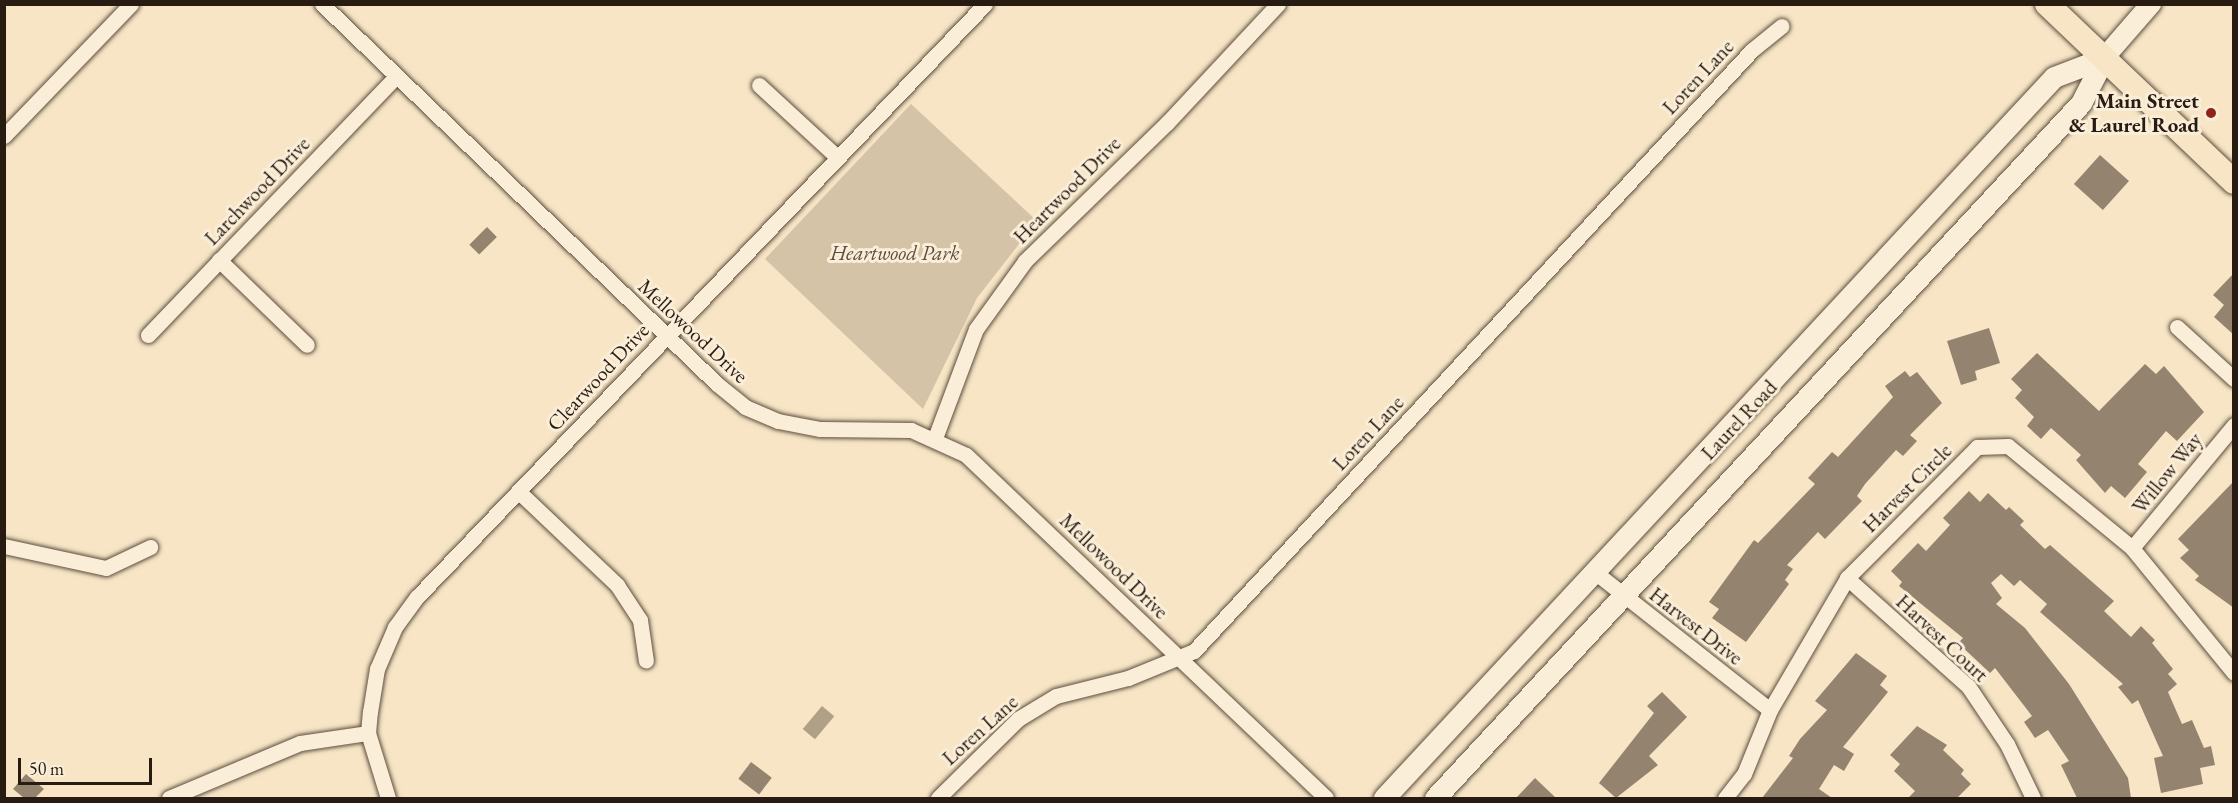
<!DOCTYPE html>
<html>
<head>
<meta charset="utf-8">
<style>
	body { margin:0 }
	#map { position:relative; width:2238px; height:803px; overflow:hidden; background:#f7e5c5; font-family:"EB Garamond",serif }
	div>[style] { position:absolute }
	.green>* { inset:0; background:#d4c3a6 }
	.water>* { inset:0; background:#b1a088; transform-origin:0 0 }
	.building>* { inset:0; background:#94846f; transform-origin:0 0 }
	.roads { filter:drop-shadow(0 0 2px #5c4e3e) drop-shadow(0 0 2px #5c4e3e) }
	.minor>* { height:15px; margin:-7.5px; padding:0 7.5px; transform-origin:7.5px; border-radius:7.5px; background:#faeed9 }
	.tertiary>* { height:20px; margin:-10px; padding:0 10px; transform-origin:10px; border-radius:10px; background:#faeed9 }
	.secondary>* { height:21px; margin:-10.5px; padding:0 10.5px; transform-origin:10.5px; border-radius:10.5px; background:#faeed9 }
	.primary>* { height:24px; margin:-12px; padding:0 12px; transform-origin:12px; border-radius:12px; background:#f7e5c5 }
	.dots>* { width:16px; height:16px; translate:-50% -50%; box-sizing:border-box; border:3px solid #faeed9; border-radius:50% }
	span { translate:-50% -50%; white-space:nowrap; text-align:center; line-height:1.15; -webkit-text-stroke:6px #faeed9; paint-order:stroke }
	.street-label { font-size:21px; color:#281b11 }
	.poi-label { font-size:21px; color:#281b11; font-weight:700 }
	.right { translate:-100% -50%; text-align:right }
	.park-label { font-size:21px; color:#5c4d3e; font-style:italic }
	.frame { position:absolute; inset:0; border:6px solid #281b11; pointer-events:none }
	.scale { position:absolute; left:18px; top:758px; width:134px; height:27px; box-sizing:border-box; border:3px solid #281b11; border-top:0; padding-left:8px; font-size:18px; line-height:21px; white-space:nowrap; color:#281b11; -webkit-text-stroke:4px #faeed9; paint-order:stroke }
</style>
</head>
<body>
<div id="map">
	<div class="green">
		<i style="clip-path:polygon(911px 104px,1037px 221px,977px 298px,923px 409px,765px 259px)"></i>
	</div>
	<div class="water">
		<i style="left:822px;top:706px;width:16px;height:30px;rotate:40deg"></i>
	</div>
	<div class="building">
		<i style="left:2100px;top:155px;width:39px;height:39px;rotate:42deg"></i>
		<i style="left:487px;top:227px;width:14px;height:25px;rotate:45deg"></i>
		<i style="clip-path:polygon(2234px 273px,2234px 335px,2214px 317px,2224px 305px,2213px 295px)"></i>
		<i style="clip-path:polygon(1989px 328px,2000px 363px,1975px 371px,1977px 380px,1961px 385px,1947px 341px)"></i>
		<i style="clip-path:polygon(2037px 353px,2099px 411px,2145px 364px,2156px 374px,2164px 366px,2204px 412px,2177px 441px,2166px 431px,2138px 464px,2147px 472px,2125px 498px,2111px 486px,2105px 493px,2076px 460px,2081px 455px,2051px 428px,2041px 439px,2027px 426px,2034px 417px,2015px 398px,2022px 390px,2011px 379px)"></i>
		<i style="clip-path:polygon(1905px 371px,1910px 377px,1917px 372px,1942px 403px,1910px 435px,1917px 441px,1903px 456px,1896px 450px,1865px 484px,1857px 496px,1862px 501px,1825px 539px,1818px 532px,1787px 565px,1793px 569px,1785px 580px,1789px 584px,1746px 642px,1712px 618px,1719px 609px,1709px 602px,1754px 540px,1758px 543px,1815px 484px,1808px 478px,1832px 452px,1838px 457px,1893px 397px,1885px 386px)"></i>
		<i style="clip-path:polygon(2234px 481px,2234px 608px,2195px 580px,2199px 576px,2180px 558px,2189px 550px,2178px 539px)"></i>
		<i style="clip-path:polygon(1969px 491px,1980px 502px,1988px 493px,2006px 510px,2009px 507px,2024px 521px,2020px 525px,2045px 549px,2050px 545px,2114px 601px,2104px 611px,2131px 637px,2141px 626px,2155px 640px,2152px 643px,2173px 669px,2168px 674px,2177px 684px,2168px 692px,2182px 724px,2192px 720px,2204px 748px,2211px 746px,2215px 765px,2200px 768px,2203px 784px,2161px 793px,2154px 758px,2163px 756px,2138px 700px,2132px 704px,2118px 687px,2123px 684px,2040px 612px,2047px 604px,2020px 580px,2014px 586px,2001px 574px,1991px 583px,2002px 598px,1996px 604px,2025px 628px,2069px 684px,2128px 778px,2131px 798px,2077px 798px,2061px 765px,2069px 761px,2048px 730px,2035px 738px,2024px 722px,2032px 716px,1995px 668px,1990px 673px,1958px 643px,1963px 638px,1899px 586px,1902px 582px,1891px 571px,1918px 543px,1926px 551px,1950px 525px,1943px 518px)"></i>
		<i style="clip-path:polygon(1856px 653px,1887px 676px,1880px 685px,1888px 692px,1843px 747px,1854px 754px,1844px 771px,1834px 765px,1819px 789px,1832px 798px,1762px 798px,1793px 758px,1789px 756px,1800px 739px,1827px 710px,1815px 701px)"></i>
		<i style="clip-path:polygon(1662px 692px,1687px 717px,1649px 756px,1658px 765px,1616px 798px,1599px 783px,1654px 713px,1647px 706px)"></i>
		<i style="clip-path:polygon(1917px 726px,1947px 745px,1943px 750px,1964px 770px,1961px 774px,1971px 784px,1957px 798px,1908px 798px,1915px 791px,1894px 771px,1900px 764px,1890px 755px)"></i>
		<i style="left:751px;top:762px;width:26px;height:21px;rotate:37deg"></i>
		<i style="clip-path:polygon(26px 774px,44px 789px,35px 798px,24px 798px,13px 789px)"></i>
		<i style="clip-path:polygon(1535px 778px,1556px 798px,1516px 798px)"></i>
	</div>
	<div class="roads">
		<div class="minor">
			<i style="left:322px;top:4px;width:548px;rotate:43.89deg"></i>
			<i style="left:717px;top:384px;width:36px;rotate:39deg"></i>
			<i style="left:745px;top:407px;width:36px;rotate:23deg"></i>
			<i style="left:778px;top:421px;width:43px;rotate:10.8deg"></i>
			<i style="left:820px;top:429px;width:91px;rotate:0.6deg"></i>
			<i style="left:911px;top:430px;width:60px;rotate:24.4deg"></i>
			<i style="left:966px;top:455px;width:497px;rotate:43.6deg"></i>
			<i style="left:759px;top:85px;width:105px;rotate:42.7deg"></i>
			<i style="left:4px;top:136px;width:183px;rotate:-46.1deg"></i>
			<i style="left:219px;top:260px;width:122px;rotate:44deg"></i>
			<i style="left:2177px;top:327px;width:77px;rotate:42.4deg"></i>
			<i style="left:148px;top:335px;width:359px;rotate:-46.2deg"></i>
			<i style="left:935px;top:438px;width:116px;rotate:-69.4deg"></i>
			<i style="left:976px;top:329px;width:84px;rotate:-54.2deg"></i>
			<i style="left:1025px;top:261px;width:198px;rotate:-44.2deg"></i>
			<i style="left:1167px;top:123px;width:163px;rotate:-47deg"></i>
			<i style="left:518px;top:491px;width:137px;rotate:43.5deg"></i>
			<i style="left:617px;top:585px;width:42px;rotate:56.7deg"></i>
			<i style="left:640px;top:620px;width:41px;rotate:81.7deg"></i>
			<i style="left:4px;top:546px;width:104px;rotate:12.2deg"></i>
			<i style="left:106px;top:568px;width:49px;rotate:-25.5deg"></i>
			<i style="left:2132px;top:548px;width:160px;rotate:-50.3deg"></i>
			<i style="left:1596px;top:573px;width:221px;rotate:38.2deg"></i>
			<i style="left:1847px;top:578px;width:162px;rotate:41.8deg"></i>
			<i style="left:1968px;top:686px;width:70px;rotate:56.1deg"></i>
			<i style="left:2007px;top:744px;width:60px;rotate:64.3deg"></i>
			<i style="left:169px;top:798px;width:142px;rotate:-22.8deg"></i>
			<i style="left:300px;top:743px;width:69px;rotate:-8.4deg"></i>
			<i style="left:388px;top:798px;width:68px;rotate:-107.1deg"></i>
			<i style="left:368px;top:733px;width:21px;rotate:-85deg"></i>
			<i style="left:370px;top:712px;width:44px;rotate:-80.8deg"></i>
			<i style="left:377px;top:669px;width:46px;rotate:-66.8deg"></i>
			<i style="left:395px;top:627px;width:37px;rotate:-54deg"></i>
			<i style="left:417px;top:597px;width:821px;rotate:-46.23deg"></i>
			<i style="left:938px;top:798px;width:112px;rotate:-44.6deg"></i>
			<i style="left:1018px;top:719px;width:44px;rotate:-31.2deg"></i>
			<i style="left:1056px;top:696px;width:74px;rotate:-14deg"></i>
			<i style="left:1128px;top:678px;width:71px;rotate:-22.2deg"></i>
			<i style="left:1194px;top:651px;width:820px;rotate:-47.12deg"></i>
			<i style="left:1752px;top:50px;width:38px;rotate:-39deg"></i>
			<i style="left:1725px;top:798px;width:31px;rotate:-52deg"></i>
			<i style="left:1744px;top:774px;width:69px;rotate:-67.9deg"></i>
			<i style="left:1770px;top:710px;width:153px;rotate:-59.7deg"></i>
			<i style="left:1847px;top:578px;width:185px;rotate:-45.2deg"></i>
			<i style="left:1977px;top:447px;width:31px;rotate:-2deg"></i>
			<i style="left:2008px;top:446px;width:161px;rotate:39.4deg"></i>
			<i style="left:2132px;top:548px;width:161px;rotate:50.8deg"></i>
		</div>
		<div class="tertiary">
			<i style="left:2104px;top:58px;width:72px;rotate:-49deg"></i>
		</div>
		<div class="secondary">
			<i style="left:1384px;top:798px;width:984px;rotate:-47.1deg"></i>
			<i style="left:2054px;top:77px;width:53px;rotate:-20.8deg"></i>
			<i style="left:1435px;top:798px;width:949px;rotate:-47.09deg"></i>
			<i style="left:2081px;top:103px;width:51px;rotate:-62.9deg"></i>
		</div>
		<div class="primary">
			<i style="left:2047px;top:4px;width:258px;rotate:43.6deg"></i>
		</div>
	</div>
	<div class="dots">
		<i style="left:2211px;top:113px;background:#8f2418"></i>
	</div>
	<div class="street-label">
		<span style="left:1698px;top:77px;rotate:-47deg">Loren Lane</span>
		<span style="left:1067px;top:190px;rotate:-45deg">Heartwood Drive</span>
		<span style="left:257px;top:191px;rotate:-46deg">Larchwood Drive</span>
		<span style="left:693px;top:331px;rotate:43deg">Mellowood Drive</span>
		<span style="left:598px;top:377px;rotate:-47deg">Clearwood Drive</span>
		<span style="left:1739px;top:420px;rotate:-47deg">Laurel Road</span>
		<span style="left:1368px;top:433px;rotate:-47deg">Loren Lane</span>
		<span style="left:2167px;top:473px;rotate:-51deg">Willow Way</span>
		<span style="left:1907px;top:488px;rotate:-45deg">Harvest Circle</span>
		<span style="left:1114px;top:566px;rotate:44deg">Mellowood Drive</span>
		<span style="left:1696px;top:626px;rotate:38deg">Harvest Drive</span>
		<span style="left:1942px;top:638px;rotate:43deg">Harvest Court</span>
		<span style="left:980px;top:730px;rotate:-42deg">Loren Lane</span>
	</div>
	<div class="poi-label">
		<span class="right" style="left:2199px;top:113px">Main Street<br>&amp; Laurel Road</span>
	</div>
	<div class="park-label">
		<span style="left:895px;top:253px">Heartwood Park</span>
	</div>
	<div class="frame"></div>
	<div class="scale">50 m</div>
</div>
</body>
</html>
